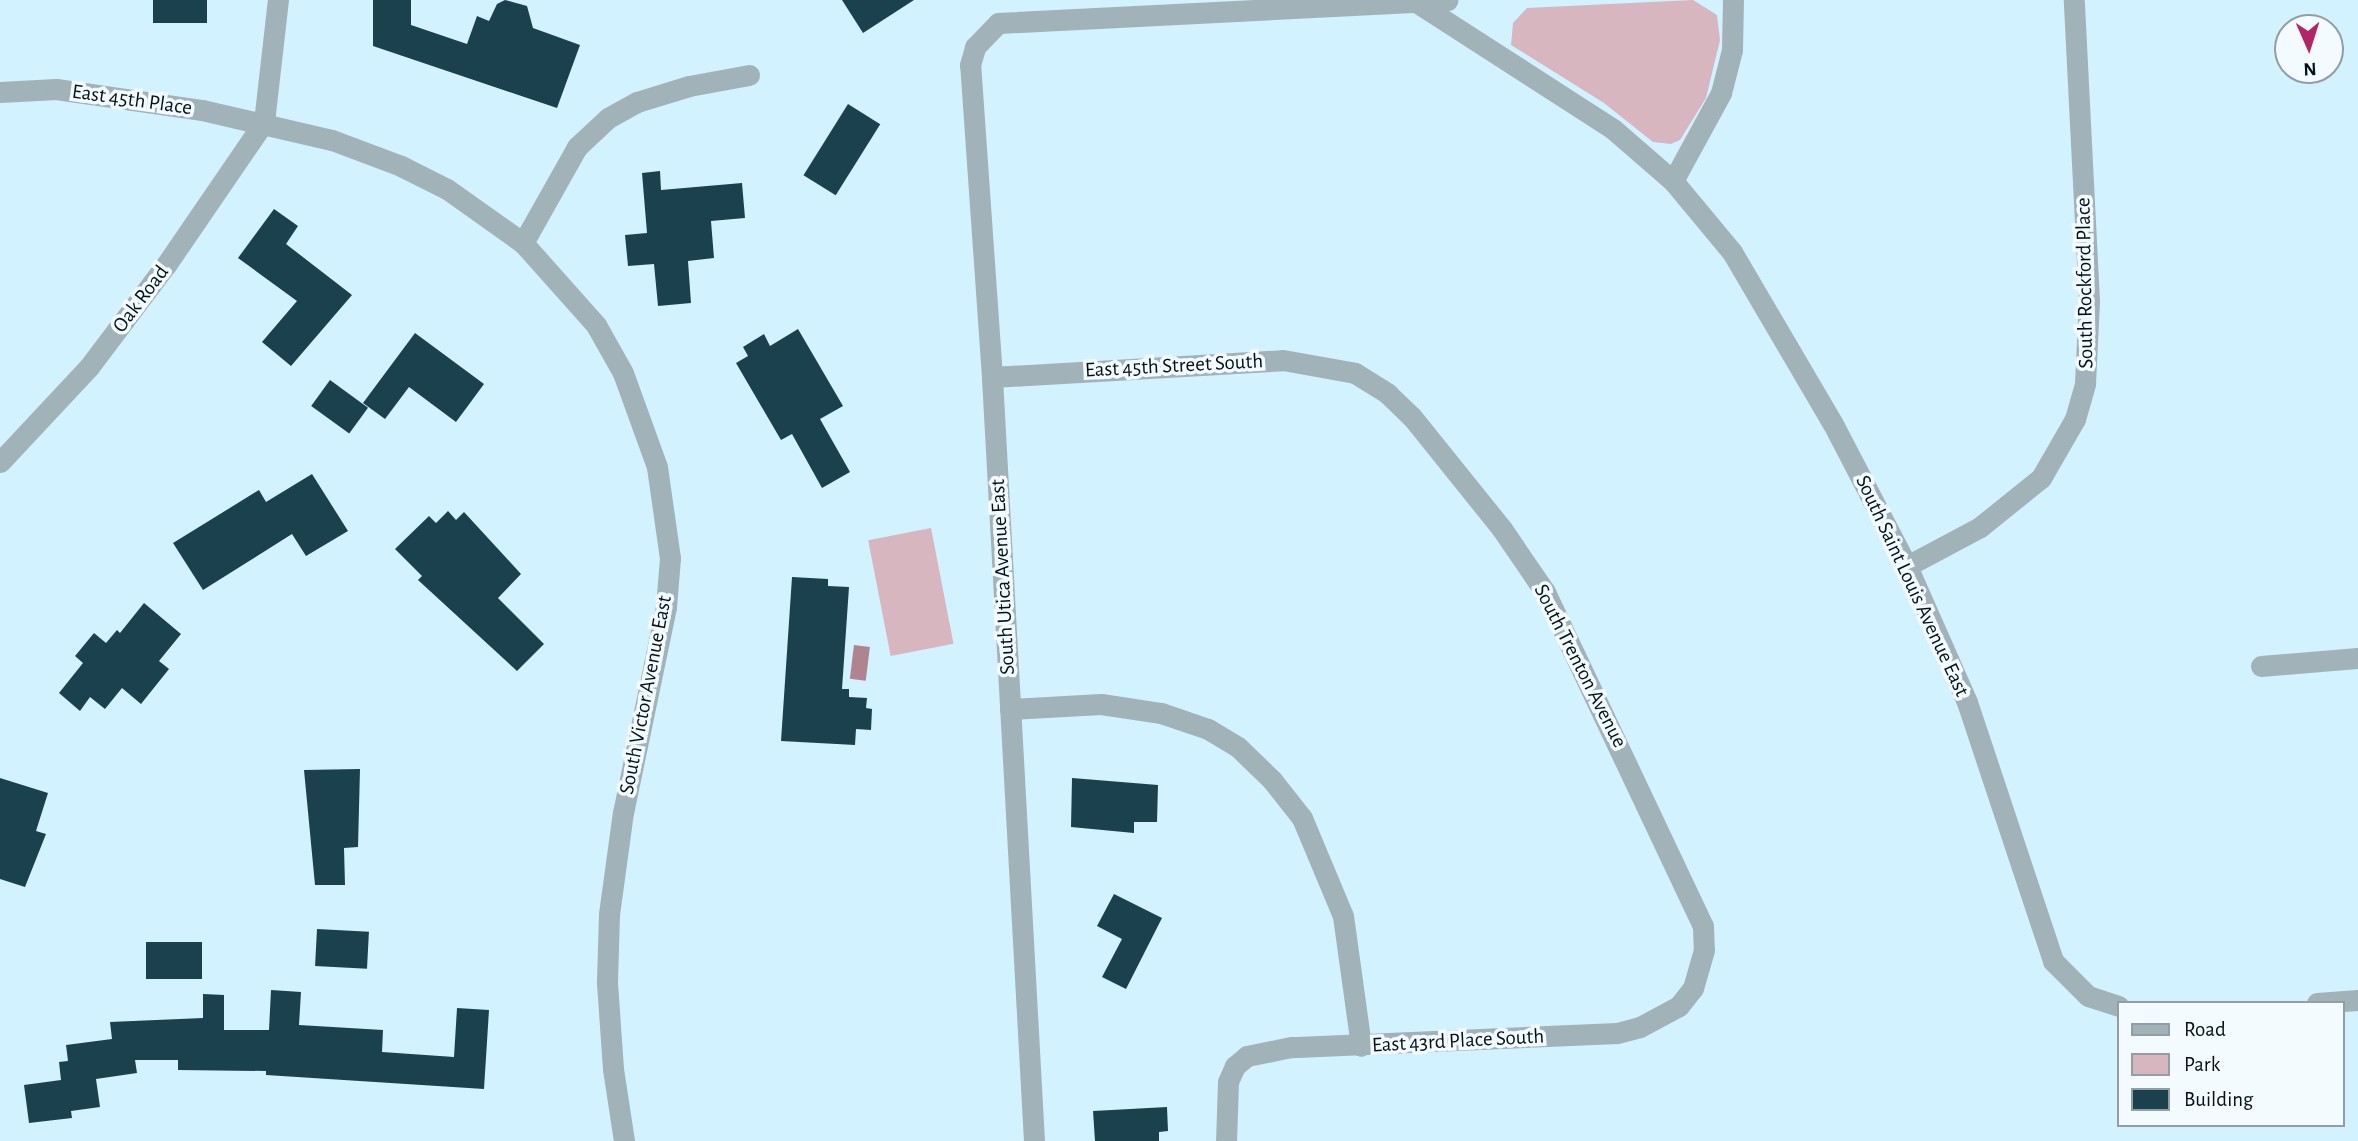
<!DOCTYPE html>
<html>
<head>
<meta charset="utf-8">
<style>
	body { margin:0 }
	#map { position:relative; width:2358px; height:1141px; overflow:hidden; background:#d1f2fe; font-family:"Alegreya Sans",sans-serif }
	div>[style] { position:absolute }
	.green>* { inset:0; background:#d7b6bf; transform-origin:0 0 }
	.water>* { inset:0; background:#b08391; transform-origin:0 0 }
	.building>* { inset:0; background:#1c414e; transform-origin:0 0 }
	.minor>* { height:21px; margin:-10.5px; padding:0 10.5px; transform-origin:10.5px; border-radius:10.5px; background:#a1b2b8 }
	span { translate:-50% -50%; white-space:nowrap; text-align:center; line-height:1.15; -webkit-text-stroke:7px #f3fbfe; paint-order:stroke }
	.street-label { font-size:21px; color:#041217 }
	.legend { position:absolute; left:2117px; top:1001px; width:228px; height:126px; box-sizing:border-box; background:#f3fbfe; border:2px solid #939ea2; margin:0; padding:9px 12px; list-style:none; font-size:21px; color:#041217 }
	.legend li { display:flex; align-items:center; gap:14px; height:35px }
	.legend b { width:35px; border:2px solid #939ea2 }
	.north { position:absolute; left:2274px; top:14px; width:70px; height:70px; box-sizing:border-box; background:#f3fbfe; border:2px solid #939ea2; border-radius:50%; rotate:177deg; font-size:19px; font-weight:700; line-height:28px; text-align:center; color:#041217 }
	.north::after { content:''; display:block; margin:auto; width:24px; height:32px; background:#b12665; clip-path:polygon(50% 0,100% 100%,50% 72%,0 100%) }
</style>
</head>
<body>
<div id="map">
	<div class="green">
		<i style="clip-path:polygon(1693px 0,1717px 15px,1720px 40px,1706px 98px,1680px 140px,1671px 144px,1653px 142px,1604px 103px,1511px 45px,1513px 23px,1527px 8px)"></i>
		<i style="left:931px;top:528px;width:118px;height:64px;rotate:79deg"></i>
	</div>
	<div class="water">
		<i style="left:854px;top:645px;width:16px;height:34px;rotate:7deg"></i>
	</div>
	<div class="building">
		<i style="left:153px;top:0;width:54px;height:23px"></i>
		<i style="clip-path:polygon(373px 0,411px 0,411px 25px,467px 44px,477px 16px,489px 21px,497px 4px,505px 0,527px 6px,533px 28px,580px 45px,557px 108px,373px 46px)"></i>
		<i style="clip-path:polygon(842px 0,914px 0,863px 33px)"></i>
		<i style="left:848px;top:104px;width:38px;height:84px;rotate:32deg"></i>
		<i style="clip-path:polygon(660px 171px,661px 190px,742px 183px,745px 218px,711px 221px,714px 258px,688px 261px,691px 303px,658px 306px,654px 264px,628px 266px,625px 235px,647px 233px,642px 173px)"></i>
		<i style="clip-path:polygon(274px 209px,298px 226px,286px 244px,352px 295px,291px 366px,262px 342px,297px 301px,238px 258px)"></i>
		<i style="clip-path:polygon(798px 329px,843px 406px,820px 419px,850px 472px,822px 488px,792px 434px,781px 440px,736px 363px,748px 356px,743px 347px,764px 334px,770px 346px)"></i>
		<i style="clip-path:polygon(415px 333px,484px 384px,456px 422px,409px 387px,385px 419px,363px 403px)"></i>
		<i style="left:330px;top:380px;width:47px;height:32px;rotate:36deg"></i>
		<i style="clip-path:polygon(312px 474px,348px 531px,306px 556px,292px 534px,203px 590px,173px 543px,259px 490px,266px 502px)"></i>
		<i style="clip-path:polygon(448px 511px,456px 520px,464px 512px,521px 574px,498px 598px,544px 644px,517px 671px,418px 580px,422px 576px,395px 549px,429px 516px,436px 523px)"></i>
		<i style="clip-path:polygon(792px 577px,828px 579px,828px 586px,849px 587px,842px 689px,849px 689px,849px 697px,867px 698px,866px 708px,872px 709px,871px 730px,856px 729px,855px 745px,781px 741px)"></i>
		<i style="clip-path:polygon(144px 603px,181px 634px,159px 661px,169px 669px,141px 704px,122px 688px,105px 709px,90px 697px,80px 711px,59px 693px,83px 663px,75px 656px,94px 633px,106px 643px,117px 630px,120px 633px)"></i>
		<i style="clip-path:polygon(360px 769px,358px 847px,344px 848px,345px 885px,315px 885px,304px 770px)"></i>
		<i style="clip-path:polygon(0 778px,48px 793px,36px 831px,46px 834px,25px 887px,0 879px)"></i>
		<i style="clip-path:polygon(1072px 778px,1158px 785px,1157px 822px,1134px 822px,1134px 833px,1071px 827px)"></i>
		<i style="clip-path:polygon(1114px 894px,1162px 918px,1126px 989px,1102px 977px,1122px 939px,1097px 926px)"></i>
		<i style="left:317px;top:929px;width:52px;height:37px;rotate:3deg"></i>
		<i style="left:146px;top:942px;width:56px;height:37px"></i>
		<i style="clip-path:polygon(271px 990px,301px 992px,299px 1025px,383px 1030px,382px 1052px,454px 1057px,457px 1008px,489px 1010px,484px 1089px,266px 1075px,266px 1071px,178px 1070px,178px 1060px,135px 1060px,137px 1073px,96px 1079px,100px 1107px,71px 1111px,72px 1118px,29px 1123px,24px 1085px,61px 1080px,59px 1062px,68px 1061px,66px 1045px,112px 1039px,110px 1022px,203px 1018px,203px 994px,224px 995px,224px 1030px,269px 1030px)"></i>
		<i style="clip-path:polygon(1167px 1107px,1168px 1131px,1159px 1132px,1159px 1141px,1095px 1141px,1093px 1111px)"></i>
	</div>
	<div class="minor">
		<i style="left:1416px;top:2px;width:234px;rotate:32.8deg"></i>
		<i style="left:1613px;top:129px;width:79px;rotate:40.9deg"></i>
		<i style="left:1673px;top:181px;width:92px;rotate:50.3deg"></i>
		<i style="left:1732px;top:252px;width:199px;rotate:59.6deg"></i>
		<i style="left:1833px;top:424px;width:160px;rotate:62.5deg"></i>
		<i style="left:1907px;top:566px;width:149px;rotate:66.2deg"></i>
		<i style="left:1967px;top:702px;width:273px;rotate:71.6deg"></i>
		<i style="left:2053px;top:961px;width:49px;rotate:45deg"></i>
		<i style="left:2088px;top:996px;width:32px;rotate:18deg"></i>
		<i style="left:0;top:92px;width:56px;rotate:-3.1deg"></i>
		<i style="left:56px;top:89px;width:148px;rotate:8.2deg"></i>
		<i style="left:202px;top:110px;width:133px;rotate:13deg"></i>
		<i style="left:332px;top:140px;width:74px;rotate:20.6deg"></i>
		<i style="left:401px;top:166px;width:51px;rotate:26.6deg"></i>
		<i style="left:447px;top:189px;width:93px;rotate:35.4deg"></i>
		<i style="left:523px;top:243px;width:110px;rotate:48.3deg"></i>
		<i style="left:596px;top:325px;width:55px;rotate:60.6deg"></i>
		<i style="left:623px;top:373px;width:100px;rotate:70.1deg"></i>
		<i style="left:657px;top:467px;width:92px;rotate:81.9deg"></i>
		<i style="left:670px;top:558px;width:49px;rotate:94.7deg"></i>
		<i style="left:666px;top:607px;width:209px;rotate:101.8deg"></i>
		<i style="left:623px;top:812px;width:103px;rotate:97.8deg"></i>
		<i style="left:609px;top:914px;width:69px;rotate:91.7deg"></i>
		<i style="left:607px;top:983px;width:86px;rotate:86deg"></i>
		<i style="left:613px;top:1069px;width:73px;rotate:81.3deg"></i>
		<i style="left:1673px;top:181px;width:100px;rotate:-61.4deg"></i>
		<i style="left:1721px;top:93px;width:44px;rotate:-75.7deg"></i>
		<i style="left:1732px;top:50px;width:50px;rotate:-88.9deg"></i>
		<i style="left:523px;top:243px;width:110px;rotate:-60.6deg"></i>
		<i style="left:577px;top:147px;width:42px;rotate:-43.1deg"></i>
		<i style="left:608px;top:118px;width:33px;rotate:-29deg"></i>
		<i style="left:637px;top:102px;width:54px;rotate:-17.1deg"></i>
		<i style="left:689px;top:86px;width:61px;rotate:-10.4deg"></i>
		<i style="left:992px;top:377px;width:291px;rotate:-3.3deg"></i>
		<i style="left:1283px;top:360px;width:73px;rotate:10.2deg"></i>
		<i style="left:1355px;top:373px;width:39px;rotate:32deg"></i>
		<i style="left:1388px;top:394px;width:33px;rotate:44deg"></i>
		<i style="left:1412px;top:417px;width:144px;rotate:51.2deg"></i>
		<i style="left:1502px;top:529px;width:76px;rotate:55.7deg"></i>
		<i style="left:1545px;top:592px;width:369px;rotate:64.7deg"></i>
		<i style="left:1703px;top:926px;width:24px;rotate:88deg"></i>
		<i style="left:1704px;top:950px;width:40px;rotate:106deg"></i>
		<i style="left:1693px;top:988px;width:23px;rotate:128deg"></i>
		<i style="left:1679px;top:1006px;width:44px;rotate:151.7deg"></i>
		<i style="left:1640px;top:1027px;width:24px;rotate:165deg"></i>
		<i style="left:1617px;top:1033px;width:326px;rotate:177.5deg"></i>
		<i style="left:1291px;top:1047px;width:45px;rotate:168.4deg"></i>
		<i style="left:1247px;top:1056px;width:16px;rotate:140deg"></i>
		<i style="left:1235px;top:1066px;width:17px;rotate:114deg"></i>
		<i style="left:1228px;top:1082px;width:59px;rotate:91.9deg"></i>
		<i style="left:0;top:462px;width:130px;rotate:-46.9deg"></i>
		<i style="left:89px;top:367px;width:128px;rotate:-53deg"></i>
		<i style="left:166px;top:265px;width:173px;rotate:-55.6deg"></i>
		<i style="left:264px;top:122px;width:123px;rotate:-83.5deg"></i>
		<i style="left:1907px;top:566px;width:83px;rotate:-28.1deg"></i>
		<i style="left:1980px;top:527px;width:78px;rotate:-38.8deg"></i>
		<i style="left:2041px;top:478px;width:68px;rotate:-60deg"></i>
		<i style="left:2075px;top:419px;width:37px;rotate:-74deg"></i>
		<i style="left:2085px;top:383px;width:82px;rotate:-87.2deg"></i>
		<i style="left:2089px;top:301px;width:301px;rotate:-92.9deg"></i>
		<i style="left:2261px;top:666px;width:97px;rotate:-4.7deg"></i>
		<i style="left:1010px;top:709px;width:91px;rotate:-3.1deg"></i>
		<i style="left:1101px;top:704px;width:61px;rotate:8.5deg"></i>
		<i style="left:1161px;top:713px;width:50px;rotate:18.8deg"></i>
		<i style="left:1208px;top:729px;width:35px;rotate:31deg"></i>
		<i style="left:1238px;top:747px;width:47px;rotate:44.1deg"></i>
		<i style="left:1272px;top:780px;width:48px;rotate:51.7deg"></i>
		<i style="left:1302px;top:818px;width:106px;rotate:67.3deg"></i>
		<i style="left:1343px;top:916px;width:131px;rotate:82.1deg"></i>
		<i style="left:2317px;top:1003px;width:41px;rotate:-4.2deg"></i>
		<i style="left:1034px;top:1141px;width:765px;rotate:-93.15deg"></i>
		<i style="left:992px;top:377px;width:313px;rotate:-94deg"></i>
		<i style="left:970px;top:65px;width:19px;rotate:-74deg"></i>
		<i style="left:975px;top:47px;width:33px;rotate:-46deg"></i>
		<i style="left:998px;top:23px;width:450px;rotate:-2.9deg"></i>
	</div>
	<div class="street-label">
		<span style="left:132px;top:100px;rotate:8deg">East 45th Place</span>
		<span style="left:2085px;top:283px;rotate:-91deg">South Rockford Place</span>
		<span style="left:141px;top:299px;rotate:-53deg">Oak Road</span>
		<span style="left:1174px;top:366px;rotate:-3deg">East 45th Street South</span>
		<span style="left:1003px;top:577px;rotate:-93deg">South Utica Avenue East</span>
		<span style="left:1912px;top:586px;rotate:65deg">South Saint Louis Avenue East</span>
		<span style="left:1580px;top:666px;rotate:63deg">South Trenton Avenue</span>
		<span style="left:646px;top:695px;rotate:-79deg">South Victor Avenue East</span>
		<span style="left:1458px;top:1041px;rotate:-3deg">East 43rd Place South</span>
	</div>
	<ul class="legend">
	<li><b style="height:9px;background:#a1b2b8"></b>Road</li>
	<li><b style="height:19px;background:#d7b6bf"></b>Park</li>
	<li><b style="height:19px;background:#1c414e"></b>Building</li>
	</ul>
	<div class="north">N</div>
</div>
</body>
</html>
